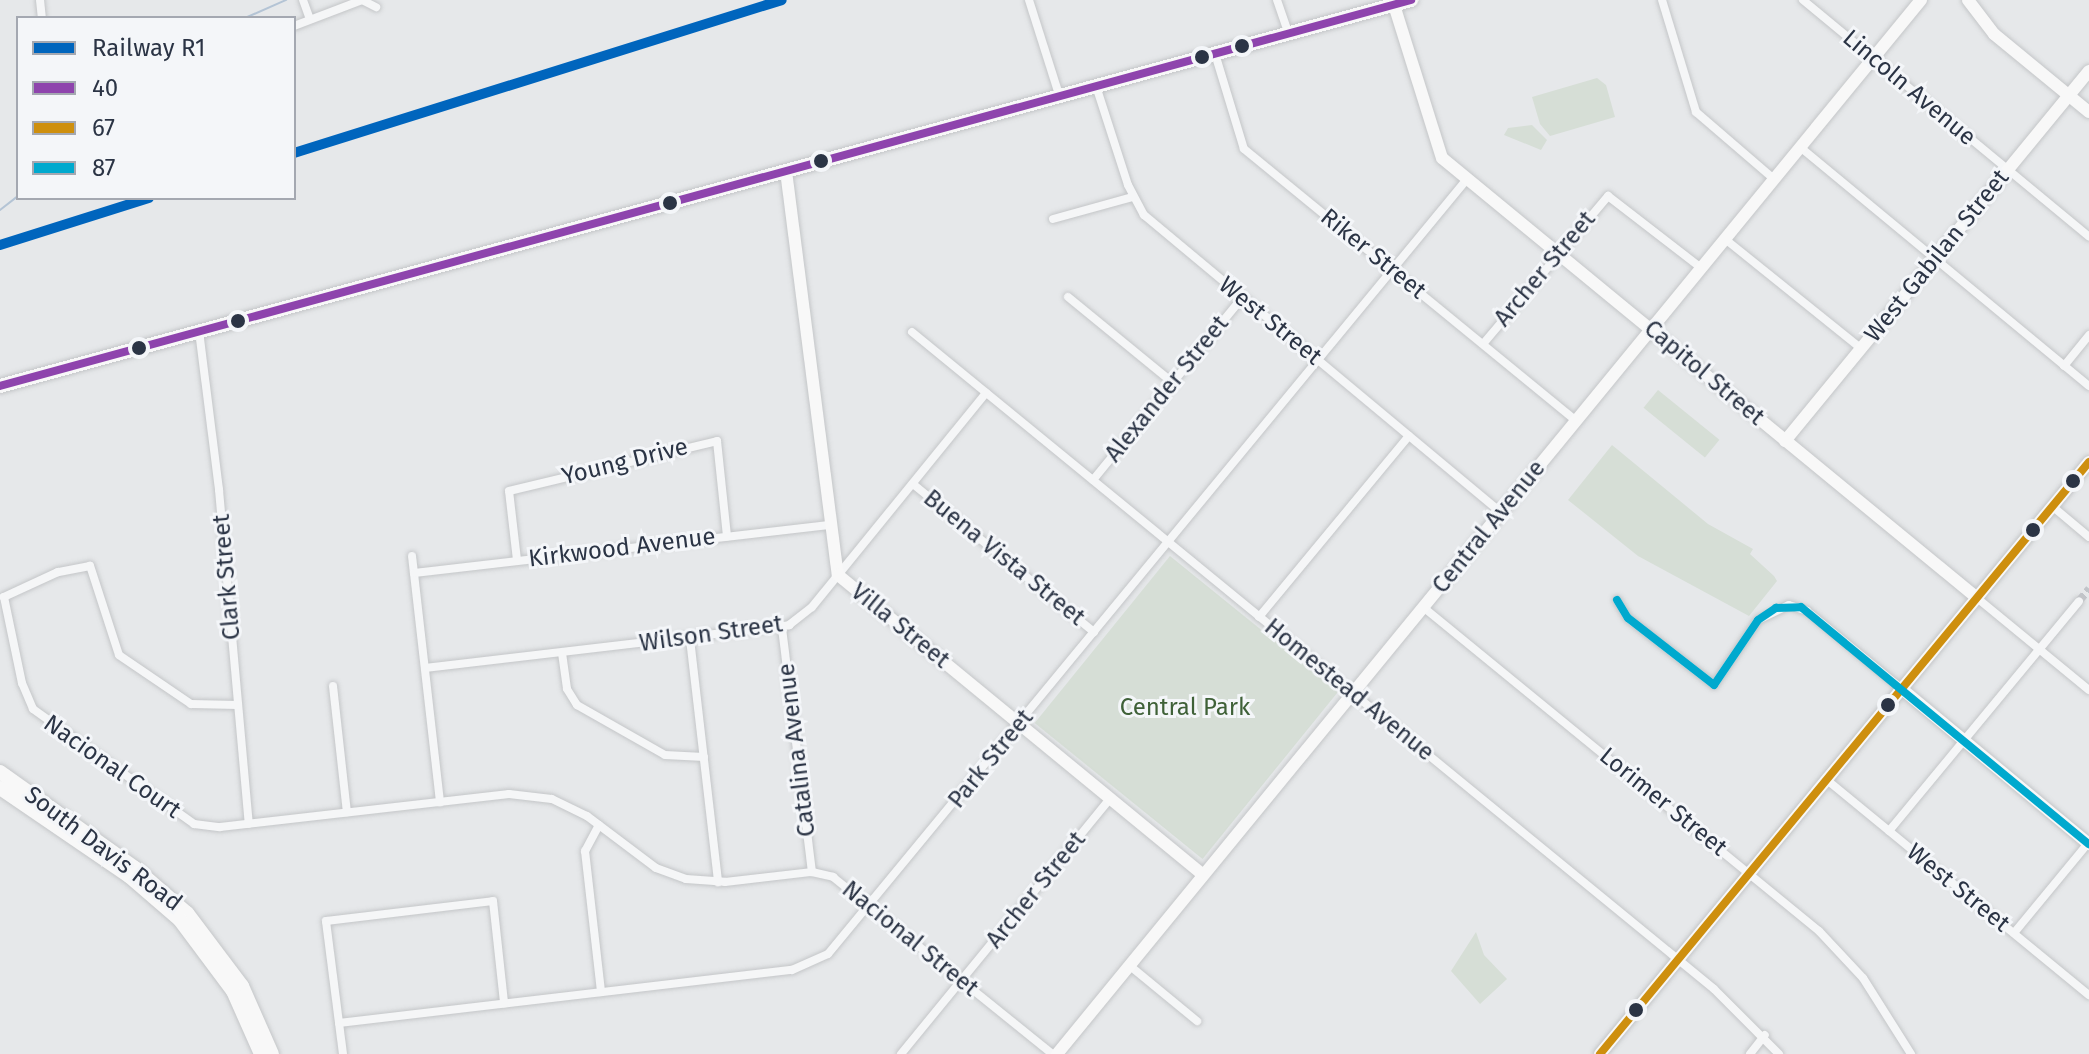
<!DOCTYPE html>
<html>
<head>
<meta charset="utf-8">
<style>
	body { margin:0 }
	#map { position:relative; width:2089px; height:1054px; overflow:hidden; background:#e6e8ea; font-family:"Fira Sans",sans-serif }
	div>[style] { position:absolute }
	.green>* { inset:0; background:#d6ded6; transform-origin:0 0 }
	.stream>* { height:2px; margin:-1px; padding:0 1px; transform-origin:1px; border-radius:1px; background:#b4c4d5 }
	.street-tunnel>* { height:8px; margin-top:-4px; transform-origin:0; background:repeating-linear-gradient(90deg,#c1c4c9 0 8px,transparent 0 12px) }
	.roads { filter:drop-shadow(0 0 2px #c4c6c8) drop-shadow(0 0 2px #c4c6c8) }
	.street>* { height:8px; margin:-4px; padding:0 4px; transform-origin:4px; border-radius:4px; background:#f5f6f7 }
	.secondary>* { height:12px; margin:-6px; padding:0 6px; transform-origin:6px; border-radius:6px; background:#f8f8f8 }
	.primary>* { height:14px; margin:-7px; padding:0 7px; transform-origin:7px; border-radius:7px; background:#f8f8f8 }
	.bus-1>* { height:8px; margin:-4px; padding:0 4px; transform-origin:4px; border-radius:4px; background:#8e44ad }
	.bus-2>* { height:8px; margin:-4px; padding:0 4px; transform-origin:4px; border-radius:4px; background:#ce8f0e }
	.bus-3>* { height:8px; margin:-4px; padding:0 4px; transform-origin:4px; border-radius:4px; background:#00a9ce }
	.rail-1>* { height:10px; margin:-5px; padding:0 5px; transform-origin:5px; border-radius:5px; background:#0065bd }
	.dots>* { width:22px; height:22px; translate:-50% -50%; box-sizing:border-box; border:4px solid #f4f6f9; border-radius:50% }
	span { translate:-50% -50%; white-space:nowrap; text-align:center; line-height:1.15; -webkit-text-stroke:6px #f4f6f9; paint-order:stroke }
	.street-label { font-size:24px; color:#2b3445 }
	.park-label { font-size:24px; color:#3f6138 }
	.legend { position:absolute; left:16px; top:16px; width:280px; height:184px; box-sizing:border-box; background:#f4f6f9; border:2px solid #a4a8b1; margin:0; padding:10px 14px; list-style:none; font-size:24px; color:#2b3445 }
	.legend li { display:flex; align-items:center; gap:16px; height:40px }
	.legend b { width:40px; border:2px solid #a4a8b1 }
</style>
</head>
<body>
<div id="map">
	<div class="green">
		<i style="clip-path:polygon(1597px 78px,1606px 85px,1615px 117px,1550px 136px,1540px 124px,1532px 97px)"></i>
		<i style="clip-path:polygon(1532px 125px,1547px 140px,1541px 150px,1504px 135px,1508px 128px)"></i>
		<i style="left:1658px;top:390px;width:79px;height:23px;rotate:39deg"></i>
		<i style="clip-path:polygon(1612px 445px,1708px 524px,1753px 549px,1750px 554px,1774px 576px,1777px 581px,1749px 616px,1638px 556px,1568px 500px)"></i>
		<i style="left:1170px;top:556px;width:216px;height:215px;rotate:39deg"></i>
		<i style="clip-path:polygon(1476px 932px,1484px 955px,1507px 979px,1480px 1004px,1451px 971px)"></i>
	</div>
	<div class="stream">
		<i style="left:245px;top:18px;width:45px;rotate:-23.7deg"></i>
		<i style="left:0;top:210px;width:23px;rotate:-38deg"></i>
	</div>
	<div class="street-tunnel">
		<i style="left:2079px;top:601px;width:16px;rotate:-50deg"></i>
	</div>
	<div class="roads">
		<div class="street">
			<i style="left:40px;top:0;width:18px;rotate:84deg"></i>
			<i style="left:303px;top:0;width:20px;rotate:70deg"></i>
			<i style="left:1029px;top:0;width:103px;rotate:72.4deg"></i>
			<i style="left:1277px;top:0;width:37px;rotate:71deg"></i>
			<i style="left:1662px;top:0;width:117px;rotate:73.1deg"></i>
			<i style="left:1696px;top:112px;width:103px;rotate:40.7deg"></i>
			<i style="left:1803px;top:0;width:371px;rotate:39.6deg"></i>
			<i style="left:294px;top:26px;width:73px;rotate:-20.9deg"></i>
			<i style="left:362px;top:0;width:16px;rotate:27deg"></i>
			<i style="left:1216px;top:57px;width:96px;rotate:73.1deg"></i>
			<i style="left:1244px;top:149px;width:428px;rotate:39.3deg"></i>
			<i style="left:1097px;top:89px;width:101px;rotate:72.1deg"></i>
			<i style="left:1128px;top:185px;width:34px;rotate:62deg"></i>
			<i style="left:1144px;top:215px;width:464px;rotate:39.8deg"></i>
			<i style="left:1800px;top:147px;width:375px;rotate:39.6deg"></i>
			<i style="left:1053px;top:219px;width:83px;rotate:-15.4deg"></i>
			<i style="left:1725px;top:239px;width:176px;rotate:38.8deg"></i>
			<i style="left:1068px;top:297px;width:136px;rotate:39.3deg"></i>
			<i style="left:199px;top:331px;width:160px;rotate:82.8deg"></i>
			<i style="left:219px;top:490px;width:335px;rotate:84.9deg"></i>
			<i style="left:912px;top:332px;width:1037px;rotate:39.32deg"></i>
			<i style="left:1714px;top:989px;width:92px;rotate:45deg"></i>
			<i style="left:1483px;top:344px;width:194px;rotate:-49.8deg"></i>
			<i style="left:1608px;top:196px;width:118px;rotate:37.7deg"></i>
			<i style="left:2064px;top:366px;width:40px;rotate:-51deg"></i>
			<i style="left:1093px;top:480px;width:235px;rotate:-50.7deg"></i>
			<i style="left:913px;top:484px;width:234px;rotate:39.3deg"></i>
			<i style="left:2052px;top:506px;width:48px;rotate:40deg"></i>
			<i style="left:412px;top:556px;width:248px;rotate:83.5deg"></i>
			<i style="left:517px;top:560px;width:69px;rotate:-96.6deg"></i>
			<i style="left:509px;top:491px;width:214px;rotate:-13.5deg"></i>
			<i style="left:717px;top:441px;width:96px;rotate:84deg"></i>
			<i style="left:414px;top:573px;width:418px;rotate:-6.6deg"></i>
			<i style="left:1977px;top:598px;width:145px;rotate:39.4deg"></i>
			<i style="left:1617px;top:600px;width:21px;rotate:59deg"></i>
			<i style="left:1628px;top:618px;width:109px;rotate:37.9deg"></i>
			<i style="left:1714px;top:685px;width:78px;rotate:-55.9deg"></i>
			<i style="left:1758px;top:620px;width:34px;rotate:-26deg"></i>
			<i style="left:1789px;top:605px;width:19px;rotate:18deg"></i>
			<i style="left:1807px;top:611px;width:123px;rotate:39.4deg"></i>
			<i style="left:1423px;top:607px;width:512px;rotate:39.29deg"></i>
			<i style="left:1819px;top:931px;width:64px;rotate:46.9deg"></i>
			<i style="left:1863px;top:978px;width:90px;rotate:57.7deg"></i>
			<i style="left:1259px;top:617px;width:235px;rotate:-50.4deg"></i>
			<i style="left:782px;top:628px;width:246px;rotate:83deg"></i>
			<i style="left:690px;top:639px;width:245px;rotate:83.4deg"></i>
			<i style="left:562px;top:653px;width:36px;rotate:82deg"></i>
			<i style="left:567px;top:689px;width:19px;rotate:58deg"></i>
			<i style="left:577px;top:705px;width:101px;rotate:29.6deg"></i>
			<i style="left:665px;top:755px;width:39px;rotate:3deg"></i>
			<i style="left:425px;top:668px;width:367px;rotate:-6.7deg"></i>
			<i style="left:789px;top:625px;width:29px;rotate:-38deg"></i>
			<i style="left:812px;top:607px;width:276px;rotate:-50.9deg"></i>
			<i style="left:333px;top:686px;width:127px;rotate:83.7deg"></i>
			<i style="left:238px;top:705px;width:47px;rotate:-178.8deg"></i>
			<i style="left:191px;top:704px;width:87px;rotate:-145.8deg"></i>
			<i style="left:119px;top:655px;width:94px;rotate:-108deg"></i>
			<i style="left:90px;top:566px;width:33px;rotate:169deg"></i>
			<i style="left:58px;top:572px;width:60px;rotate:155.2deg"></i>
			<i style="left:4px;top:597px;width:88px;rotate:78.2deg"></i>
			<i style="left:22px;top:683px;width:28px;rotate:67deg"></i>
			<i style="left:33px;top:709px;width:198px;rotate:35.5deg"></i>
			<i style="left:194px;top:824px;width:26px;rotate:7deg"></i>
			<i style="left:220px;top:827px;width:291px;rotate:-6.5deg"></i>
			<i style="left:509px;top:794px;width:43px;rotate:6.6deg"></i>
			<i style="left:552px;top:799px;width:39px;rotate:26deg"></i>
			<i style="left:587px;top:816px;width:86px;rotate:37deg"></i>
			<i style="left:656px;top:868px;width:32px;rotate:20deg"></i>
			<i style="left:686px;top:879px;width:39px;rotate:4deg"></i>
			<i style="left:725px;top:882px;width:88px;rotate:-6.6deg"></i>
			<i style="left:812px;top:872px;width:22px;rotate:13deg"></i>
			<i style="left:833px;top:877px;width:282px;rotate:38.9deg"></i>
			<i style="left:1827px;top:780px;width:339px;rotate:39.4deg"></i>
			<i style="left:599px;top:825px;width:30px;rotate:118deg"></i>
			<i style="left:585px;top:851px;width:142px;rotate:83.5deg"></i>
			<i style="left:1889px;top:831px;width:298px;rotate:-50.4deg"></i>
			<i style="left:2014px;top:933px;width:118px;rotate:-50.5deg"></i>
			<i style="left:1130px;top:966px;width:87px;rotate:39.4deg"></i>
			<i style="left:339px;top:1023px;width:456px;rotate:-6.7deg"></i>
			<i style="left:792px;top:970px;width:39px;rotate:-24deg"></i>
			<i style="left:828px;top:954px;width:1004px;rotate:-50.49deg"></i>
			<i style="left:343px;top:1054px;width:134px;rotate:-97.3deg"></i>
			<i style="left:326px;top:921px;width:168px;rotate:-6.8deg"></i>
			<i style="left:493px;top:901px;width:103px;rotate:83.8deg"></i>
			<i style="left:901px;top:1054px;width:330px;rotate:-50.7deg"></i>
			<i style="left:1750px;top:1054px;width:24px;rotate:-52deg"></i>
		</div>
		<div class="secondary">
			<i style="left:1968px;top:0;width:43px;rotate:52.6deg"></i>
			<i style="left:1994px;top:34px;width:123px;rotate:39.4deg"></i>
			<i style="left:1394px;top:5px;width:160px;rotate:72.6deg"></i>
			<i style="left:1442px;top:158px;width:693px;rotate:39.43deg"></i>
			<i style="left:786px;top:171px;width:407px;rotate:82.7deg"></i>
			<i style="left:838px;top:575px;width:472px;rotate:39.4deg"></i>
			<i style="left:1785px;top:441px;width:479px;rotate:-50.6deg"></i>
			<i style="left:1902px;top:689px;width:243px;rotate:39.7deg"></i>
			<i style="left:1057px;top:1054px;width:1363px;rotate:-50.66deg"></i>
			<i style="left:1600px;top:1054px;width:768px;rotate:-50.44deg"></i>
		</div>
		<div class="primary">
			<i style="left:0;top:386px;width:1463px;rotate:-15.3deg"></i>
			<i style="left:0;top:772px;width:166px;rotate:35.4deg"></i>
			<i style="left:135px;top:868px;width:69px;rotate:40.9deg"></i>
			<i style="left:187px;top:913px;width:91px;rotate:53deg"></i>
			<i style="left:242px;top:986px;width:74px;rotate:66.2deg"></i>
			<i style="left:0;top:788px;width:156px;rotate:34.3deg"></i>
			<i style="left:129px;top:876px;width:67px;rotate:40.8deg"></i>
			<i style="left:180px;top:920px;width:89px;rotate:53.3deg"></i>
			<i style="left:233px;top:991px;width:69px;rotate:66deg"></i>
		</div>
	</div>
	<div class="bus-1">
		<i style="left:0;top:386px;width:1463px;rotate:-15.3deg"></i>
	</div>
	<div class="bus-2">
		<i style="left:1600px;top:1054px;width:768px;rotate:-50.44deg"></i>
	</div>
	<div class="bus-3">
		<i style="left:1617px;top:600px;width:21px;rotate:59deg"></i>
		<i style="left:1628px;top:618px;width:109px;rotate:37.9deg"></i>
		<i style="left:1714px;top:685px;width:78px;rotate:-55.9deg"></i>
		<i style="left:1758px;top:620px;width:22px;rotate:-34deg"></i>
		<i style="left:1776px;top:608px;width:25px;rotate:-2deg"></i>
		<i style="left:1801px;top:607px;width:373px;rotate:39.5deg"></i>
	</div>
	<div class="rail-1">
		<i style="left:294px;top:153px;width:511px;rotate:-17.41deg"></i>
		<i style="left:0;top:245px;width:156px;rotate:-17.5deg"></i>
	</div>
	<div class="dots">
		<i style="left:1242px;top:46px;background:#2b3445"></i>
		<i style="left:1202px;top:57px;background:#2b3445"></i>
		<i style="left:821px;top:161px;background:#2b3445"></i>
		<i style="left:670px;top:203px;background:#2b3445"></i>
		<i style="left:238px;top:321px;background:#2b3445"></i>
		<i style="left:139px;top:348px;background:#2b3445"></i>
		<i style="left:2073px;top:481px;background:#2b3445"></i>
		<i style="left:2033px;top:530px;background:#2b3445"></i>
		<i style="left:1888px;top:705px;background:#2b3445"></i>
		<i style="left:1636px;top:1010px;background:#2b3445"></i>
	</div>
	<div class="street-label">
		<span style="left:1909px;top:88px;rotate:40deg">Lincoln Avenue</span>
		<span style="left:1373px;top:254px;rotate:39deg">Riker Street</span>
		<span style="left:1937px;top:256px;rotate:-51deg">West Gabilan Street</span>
		<span style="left:1545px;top:269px;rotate:-50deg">Archer Street</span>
		<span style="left:1270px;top:321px;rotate:39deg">West Street</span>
		<span style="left:1704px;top:373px;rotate:40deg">Capitol Street</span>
		<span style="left:1167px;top:389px;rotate:-51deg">Alexander Street</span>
		<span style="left:625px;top:462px;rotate:-14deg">Young Drive</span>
		<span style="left:1489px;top:527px;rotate:-51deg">Central Avenue</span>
		<span style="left:622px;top:548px;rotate:-7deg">Kirkwood Avenue</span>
		<span style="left:1004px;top:558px;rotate:39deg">Buena Vista Street</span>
		<span style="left:227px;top:577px;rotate:-95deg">Clark Street</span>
		<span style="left:900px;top:626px;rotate:39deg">Villa Street</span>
		<span style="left:711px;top:634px;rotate:-8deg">Wilson Street</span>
		<span style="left:1349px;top:690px;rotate:39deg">Homestead Avenue</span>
		<span style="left:797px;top:750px;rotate:-97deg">Catalina Avenue</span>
		<span style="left:991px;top:759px;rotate:-51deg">Park Street</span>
		<span style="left:112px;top:767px;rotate:35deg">Nacional Court</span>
		<span style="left:1663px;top:802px;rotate:39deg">Lorimer Street</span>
		<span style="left:103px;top:849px;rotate:37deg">South Davis Road</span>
		<span style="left:1958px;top:888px;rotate:39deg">West Street</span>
		<span style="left:1036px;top:890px;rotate:-51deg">Archer Street</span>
		<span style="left:910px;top:939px;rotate:39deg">Nacional Street</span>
	</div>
	<div class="park-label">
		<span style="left:1185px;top:708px">Central Park</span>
	</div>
	<ul class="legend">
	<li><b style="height:10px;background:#0065bd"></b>Railway R1</li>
	<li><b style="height:10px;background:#8e44ad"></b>40</li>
	<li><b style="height:10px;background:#ce8f0e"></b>67</li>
	<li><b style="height:10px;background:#00a9ce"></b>87</li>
	</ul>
</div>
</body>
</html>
